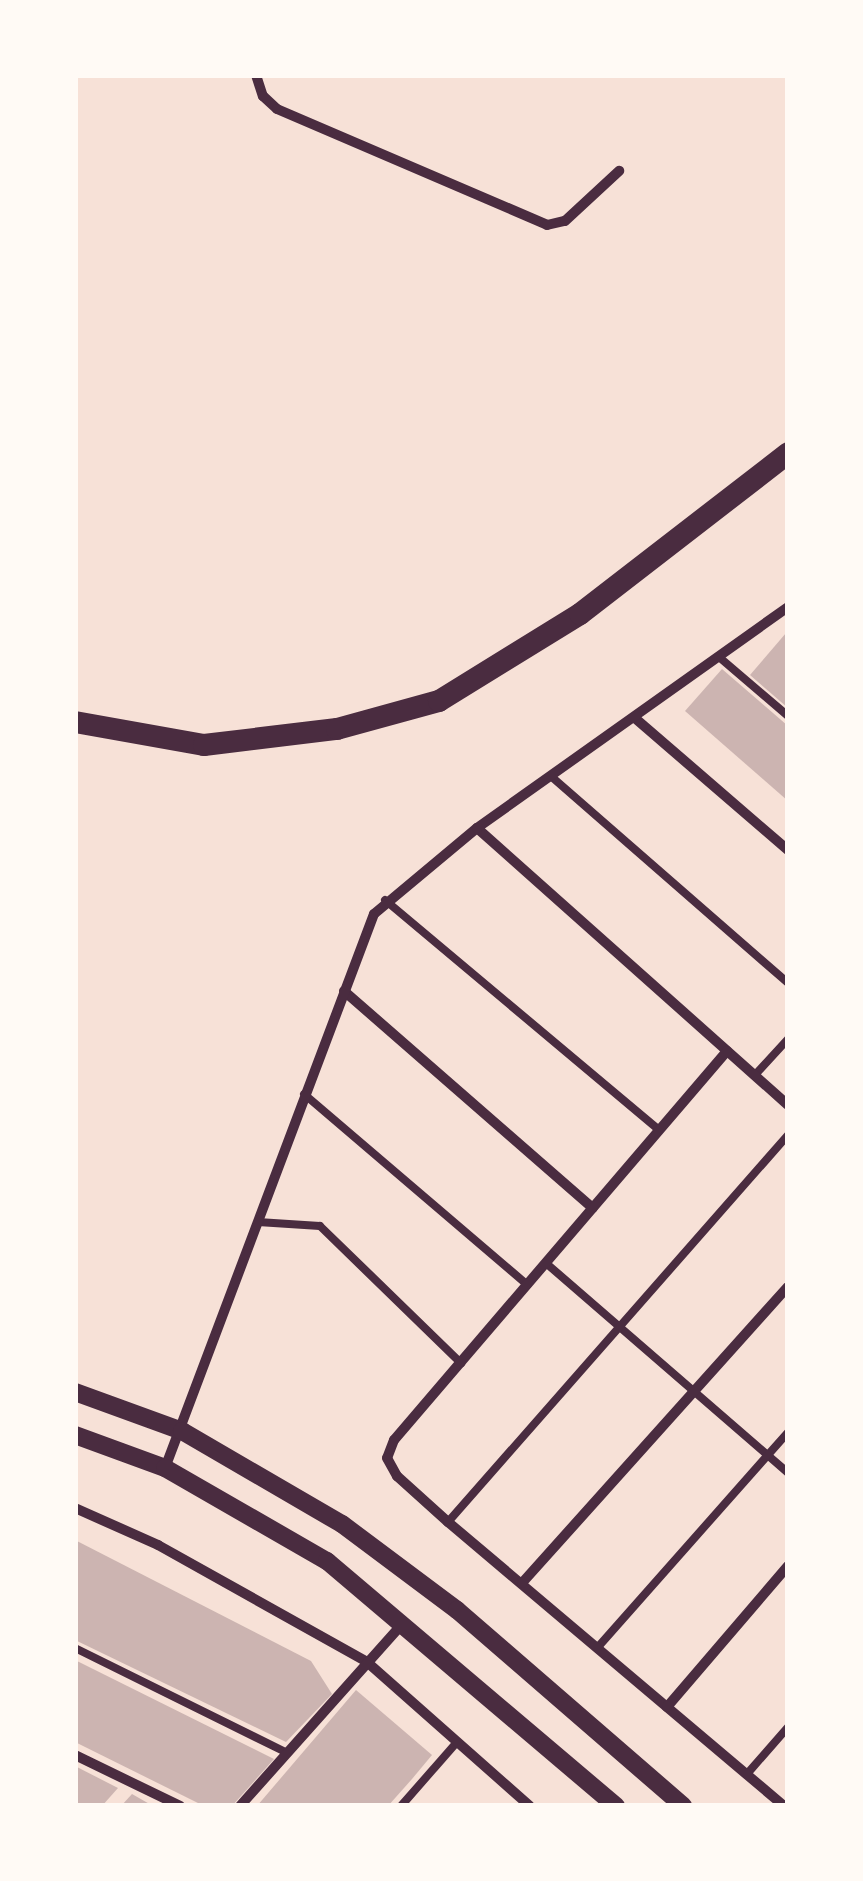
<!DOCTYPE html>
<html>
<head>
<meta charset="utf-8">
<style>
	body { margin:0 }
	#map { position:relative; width:863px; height:1881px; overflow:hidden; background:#f7e1d7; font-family:"Work Sans",sans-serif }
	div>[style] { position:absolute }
	.building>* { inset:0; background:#ccb4b1 }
	.service>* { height:8px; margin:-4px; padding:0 4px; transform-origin:4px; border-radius:4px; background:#4a2c40 }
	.minor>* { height:10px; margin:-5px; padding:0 5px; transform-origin:5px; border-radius:5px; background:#4a2c40 }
	.tertiary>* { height:18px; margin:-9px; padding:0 9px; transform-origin:9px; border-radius:9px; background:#4a2c40 }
	.primary>* { height:22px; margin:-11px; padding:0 11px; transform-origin:11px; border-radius:11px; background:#4a2c40 }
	span { translate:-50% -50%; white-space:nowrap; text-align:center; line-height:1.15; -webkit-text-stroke:10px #fffaf5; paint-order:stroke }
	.frame { position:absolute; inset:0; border:78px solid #fffaf5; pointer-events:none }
</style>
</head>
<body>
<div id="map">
	<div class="building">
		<i style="clip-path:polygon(786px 633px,788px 635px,788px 708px,750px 675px)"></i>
		<i style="clip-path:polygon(722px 669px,788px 726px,788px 801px,685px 711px)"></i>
		<i style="clip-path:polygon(75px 1540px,311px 1661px,332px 1694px,286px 1742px,75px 1640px)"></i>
		<i style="clip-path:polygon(75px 1660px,274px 1759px,232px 1806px,204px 1806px,75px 1742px)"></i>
		<i style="clip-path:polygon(356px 1690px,432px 1755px,412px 1779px,388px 1806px,257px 1806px)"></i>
		<i style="clip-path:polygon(75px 1766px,118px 1788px,102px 1806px,75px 1806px)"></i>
		<i style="clip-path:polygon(132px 1794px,153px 1806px,121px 1806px)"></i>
	</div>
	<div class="service">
		<i style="left:719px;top:657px;width:91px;rotate:40.5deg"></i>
		<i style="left:553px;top:778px;width:312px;rotate:41.1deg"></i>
		<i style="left:385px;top:900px;width:358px;rotate:40deg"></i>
		<i style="left:755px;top:1075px;width:49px;rotate:-47.5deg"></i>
		<i style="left:304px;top:1094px;width:294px;rotate:40.5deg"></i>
		<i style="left:258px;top:1222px;width:62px;rotate:3.7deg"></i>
		<i style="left:320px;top:1226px;width:197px;rotate:44.2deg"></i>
		<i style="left:547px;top:1264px;width:319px;rotate:40.9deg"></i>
		<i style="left:448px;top:1522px;width:515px;rotate:-48.7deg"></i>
		<i style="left:598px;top:1647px;width:287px;rotate:-48.5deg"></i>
		<i style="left:75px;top:1648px;width:237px;rotate:26.3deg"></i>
		<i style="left:747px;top:1774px;width:62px;rotate:-48.9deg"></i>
		<i style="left:401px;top:1806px;width:85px;rotate:-48.8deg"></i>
	</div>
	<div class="minor">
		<i style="left:256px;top:75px;width:22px;rotate:72deg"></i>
		<i style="left:263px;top:96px;width:19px;rotate:43deg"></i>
		<i style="left:277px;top:109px;width:294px;rotate:23.2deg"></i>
		<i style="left:547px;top:225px;width:18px;rotate:-13deg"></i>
		<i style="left:565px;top:221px;width:74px;rotate:-42.8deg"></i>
		<i style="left:636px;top:719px;width:201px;rotate:40.8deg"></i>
		<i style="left:477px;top:828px;width:416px;rotate:41.7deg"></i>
		<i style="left:344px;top:991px;width:330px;rotate:41.1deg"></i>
		<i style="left:727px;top:1051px;width:512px;rotate:130.56deg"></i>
		<i style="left:394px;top:1440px;width:19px;rotate:111deg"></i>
		<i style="left:387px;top:1458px;width:21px;rotate:61deg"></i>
		<i style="left:397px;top:1476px;width:69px;rotate:42deg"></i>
		<i style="left:448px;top:1522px;width:440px;rotate:40.2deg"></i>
		<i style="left:165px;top:1468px;width:592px;rotate:-69.33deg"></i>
		<i style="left:374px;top:914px;width:134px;rotate:-39.9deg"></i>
		<i style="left:477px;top:828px;width:382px;rotate:-35.4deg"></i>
		<i style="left:75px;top:1508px;width:91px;rotate:24deg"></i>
		<i style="left:158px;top:1545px;width:240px;rotate:29.2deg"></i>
		<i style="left:367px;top:1662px;width:217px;rotate:41.5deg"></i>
		<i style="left:522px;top:1583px;width:398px;rotate:-48.1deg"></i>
		<i style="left:667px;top:1707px;width:186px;rotate:-49.4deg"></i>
		<i style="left:75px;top:1755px;width:117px;rotate:25.9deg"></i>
		<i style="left:240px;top:1806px;width:245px;rotate:-48.3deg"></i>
	</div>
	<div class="tertiary">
		<i style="left:75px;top:1392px;width:114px;rotate:20deg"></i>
		<i style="left:182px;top:1431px;width:185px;rotate:30.2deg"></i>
		<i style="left:342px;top:1524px;width:144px;rotate:36.8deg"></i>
		<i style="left:457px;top:1610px;width:299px;rotate:40.9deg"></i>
		<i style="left:75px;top:1435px;width:96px;rotate:20.1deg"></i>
		<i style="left:165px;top:1468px;width:187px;rotate:29.9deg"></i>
		<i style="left:327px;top:1561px;width:379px;rotate:40.3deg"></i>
	</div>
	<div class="primary">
		<i style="left:75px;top:722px;width:131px;rotate:10.1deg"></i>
		<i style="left:204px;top:745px;width:134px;rotate:-6.9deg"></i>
		<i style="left:337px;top:729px;width:106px;rotate:-15.4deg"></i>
		<i style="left:439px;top:701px;width:166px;rotate:-31.7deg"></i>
		<i style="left:580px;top:614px;width:263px;rotate:-37.7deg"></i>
	</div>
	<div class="frame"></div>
</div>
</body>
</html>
